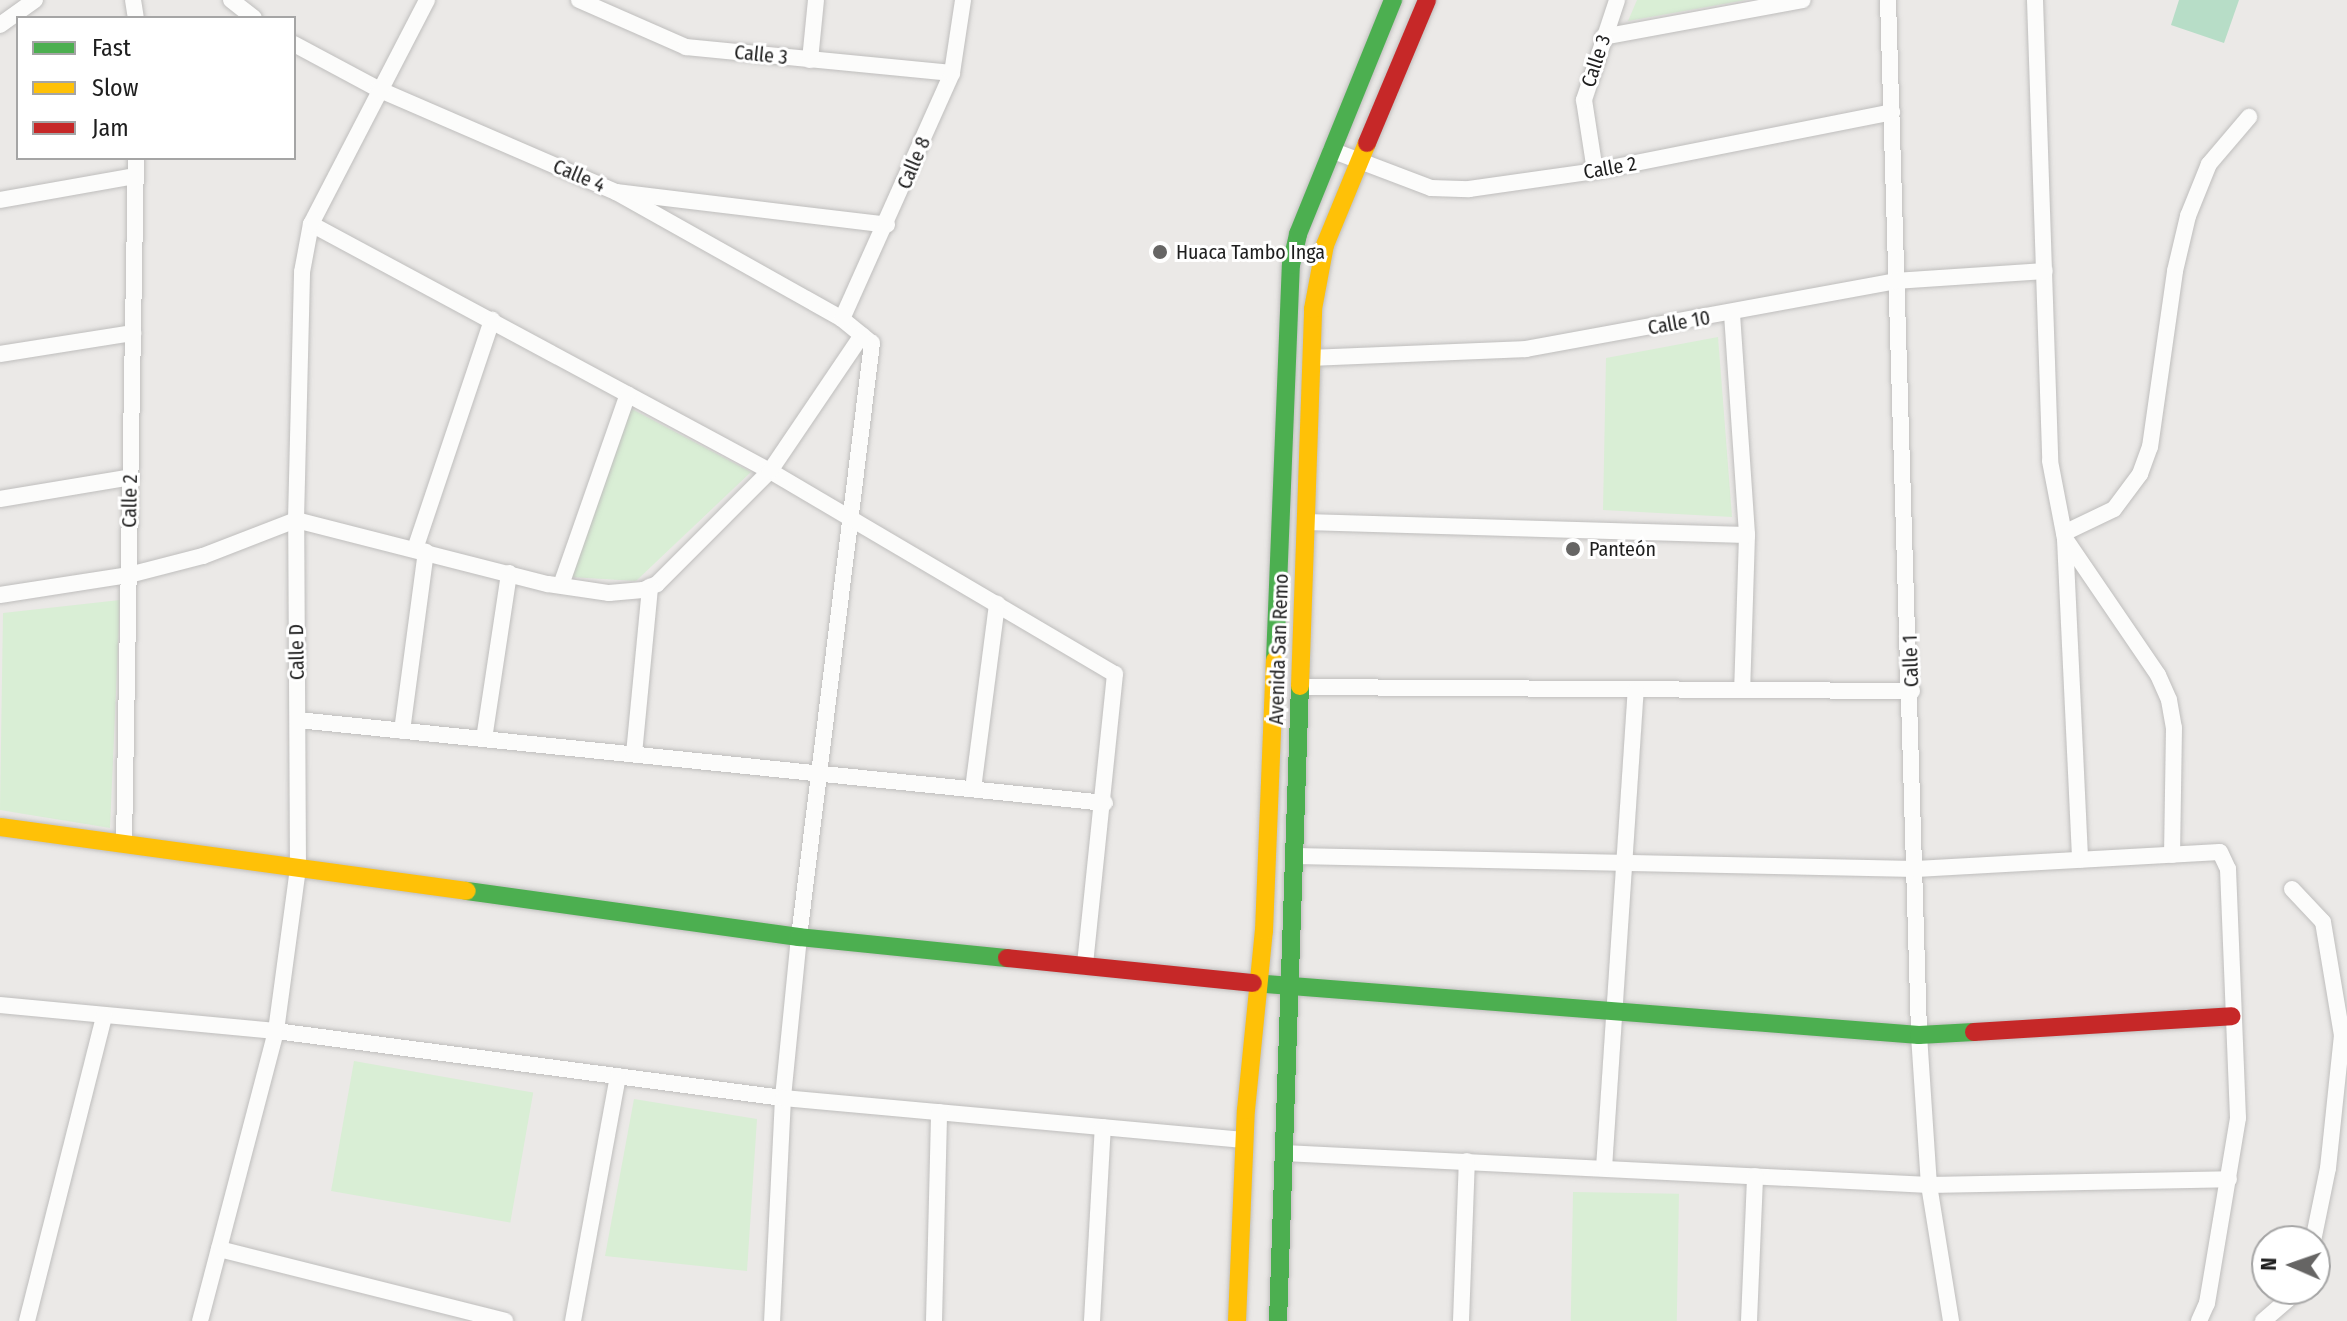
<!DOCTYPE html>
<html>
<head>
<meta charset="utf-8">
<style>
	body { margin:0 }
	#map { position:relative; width:2347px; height:1321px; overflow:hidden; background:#ebe9e7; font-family:"Fira Sans Condensed",sans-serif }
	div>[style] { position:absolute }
	.park>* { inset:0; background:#d9eed5; transform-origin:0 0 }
	.pitch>* { inset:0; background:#b7ddc7 }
	.roads { filter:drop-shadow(0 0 2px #bfbebd) drop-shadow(0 0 2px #bfbebd) }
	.street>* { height:16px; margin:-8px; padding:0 8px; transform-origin:8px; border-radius:8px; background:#fcfcfb }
	.fast>* { height:18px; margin:-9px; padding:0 9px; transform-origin:9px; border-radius:9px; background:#4caf50 }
	.slow>* { height:18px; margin:-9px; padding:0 9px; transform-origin:9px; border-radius:9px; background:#ffc107 }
	.jam>* { height:18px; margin:-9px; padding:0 9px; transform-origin:9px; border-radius:9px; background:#c62828 }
	.dots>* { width:22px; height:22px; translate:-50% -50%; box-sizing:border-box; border:4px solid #fff; border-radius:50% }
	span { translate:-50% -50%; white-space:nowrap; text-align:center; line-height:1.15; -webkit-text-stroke:6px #fff; paint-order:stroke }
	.street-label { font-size:20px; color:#1e1e1e }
	.poi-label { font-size:20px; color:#1e1e1e }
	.left { translate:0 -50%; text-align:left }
	.legend { position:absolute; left:16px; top:16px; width:280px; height:144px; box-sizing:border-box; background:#fff; border:2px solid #a5a5a5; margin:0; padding:10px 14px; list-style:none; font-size:24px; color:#1e1e1e }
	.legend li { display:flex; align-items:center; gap:16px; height:40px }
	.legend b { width:40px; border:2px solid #a5a5a5 }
	.north { position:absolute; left:2251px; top:1225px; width:80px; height:80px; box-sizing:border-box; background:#fff; border:2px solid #a5a5a5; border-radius:50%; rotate:272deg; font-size:22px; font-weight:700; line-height:32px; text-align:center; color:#1e1e1e }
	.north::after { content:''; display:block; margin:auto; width:28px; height:36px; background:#666564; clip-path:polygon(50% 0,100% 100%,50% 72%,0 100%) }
</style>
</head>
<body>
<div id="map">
	<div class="park">
		<i style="clip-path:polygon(1637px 0,1746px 0,1628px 21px)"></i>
		<i style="clip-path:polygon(1718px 337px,1732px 517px,1603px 510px,1606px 358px)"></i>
		<i style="clip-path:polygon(630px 408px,751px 472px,636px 581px,570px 577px)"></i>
		<i style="clip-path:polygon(120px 600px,110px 828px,0 810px,3px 613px)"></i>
		<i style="left:354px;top:1061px;width:182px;height:132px;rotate:10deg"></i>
		<i style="clip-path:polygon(634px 1099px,757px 1119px,747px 1271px,605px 1256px)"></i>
		<i style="left:1573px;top:1192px;width:106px;height:129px;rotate:1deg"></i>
	</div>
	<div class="pitch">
		<i style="clip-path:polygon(2179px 0,2239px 0,2224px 43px,2171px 25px)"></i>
	</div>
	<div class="roads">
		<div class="street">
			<i style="left:133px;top:0;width:18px;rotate:81deg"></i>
			<i style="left:231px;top:0;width:29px;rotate:38deg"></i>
			<i style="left:579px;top:0;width:117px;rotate:23.7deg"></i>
			<i style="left:686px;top:47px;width:267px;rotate:5.6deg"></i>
			<i style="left:1888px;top:0;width:1035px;rotate:88.28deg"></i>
			<i style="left:1919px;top:1035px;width:150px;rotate:86.2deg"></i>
			<i style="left:1929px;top:1185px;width:138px;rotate:80.8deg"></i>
			<i style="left:2035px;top:0;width:461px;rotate:88.1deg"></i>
			<i style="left:2050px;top:461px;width:79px;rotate:79.1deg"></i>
			<i style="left:2065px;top:539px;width:321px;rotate:87.3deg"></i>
			<i style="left:0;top:25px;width:43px;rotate:-35.5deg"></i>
			<i style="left:1603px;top:37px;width:203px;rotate:-10.5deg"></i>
			<i style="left:294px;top:44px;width:95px;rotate:28.2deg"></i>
			<i style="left:378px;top:89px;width:259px;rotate:23.4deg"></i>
			<i style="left:616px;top:192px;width:273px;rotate:6.9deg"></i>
			<i style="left:810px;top:60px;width:60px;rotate:-84.3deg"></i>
			<i style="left:1331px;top:150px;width:107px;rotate:20.8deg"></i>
			<i style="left:1431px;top:188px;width:38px;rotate:2deg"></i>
			<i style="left:1469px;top:189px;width:127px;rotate:-8.1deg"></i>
			<i style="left:1595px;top:171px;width:303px;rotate:-11.2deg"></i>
			<i style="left:1595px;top:171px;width:72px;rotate:-98.8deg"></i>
			<i style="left:1584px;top:100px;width:105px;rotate:-71.7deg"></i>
			<i style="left:616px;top:192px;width:259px;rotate:29.3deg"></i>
			<i style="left:842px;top:319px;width:38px;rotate:39deg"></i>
			<i style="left:872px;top:343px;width:598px;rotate:97.01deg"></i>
			<i style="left:799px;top:937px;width:162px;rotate:95.7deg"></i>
			<i style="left:783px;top:1098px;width:223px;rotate:92.8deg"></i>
			<i style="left:0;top:200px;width:137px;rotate:-10.1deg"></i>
			<i style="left:311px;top:224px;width:521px;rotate:28.29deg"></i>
			<i style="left:770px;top:471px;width:400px;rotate:30.5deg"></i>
			<i style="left:1115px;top:674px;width:294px;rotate:95.9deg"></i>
			<i style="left:1732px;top:314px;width:222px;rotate:86.1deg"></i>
			<i style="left:1747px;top:535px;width:155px;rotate:91.8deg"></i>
			<i style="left:842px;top:319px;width:269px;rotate:-65.9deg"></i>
			<i style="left:952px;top:73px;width:74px;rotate:-81.4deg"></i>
			<i style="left:0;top:354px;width:135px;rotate:-9deg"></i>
			<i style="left:1311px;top:358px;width:215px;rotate:-2.4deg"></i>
			<i style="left:1526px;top:349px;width:375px;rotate:-10.4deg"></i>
			<i style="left:1895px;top:281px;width:150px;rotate:-3.8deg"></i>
			<i style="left:0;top:499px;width:133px;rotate:-9.5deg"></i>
			<i style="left:1305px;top:522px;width:442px;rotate:1.7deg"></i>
			<i style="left:2064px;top:533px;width:55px;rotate:-25.6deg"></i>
			<i style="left:2114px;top:509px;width:44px;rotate:-53.4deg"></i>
			<i style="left:2140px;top:474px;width:29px;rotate:-70deg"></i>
			<i style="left:2150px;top:447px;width:178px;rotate:-81.9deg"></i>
			<i style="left:2175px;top:271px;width:57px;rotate:-76.7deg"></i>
			<i style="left:2188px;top:216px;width:56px;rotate:-68deg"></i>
			<i style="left:2209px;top:164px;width:62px;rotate:-49.6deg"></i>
			<i style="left:2066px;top:540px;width:163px;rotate:55.7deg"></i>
			<i style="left:2158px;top:675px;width:27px;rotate:66deg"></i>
			<i style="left:2169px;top:700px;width:28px;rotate:80deg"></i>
			<i style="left:2174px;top:728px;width:127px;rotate:90.9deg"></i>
			<i style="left:415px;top:549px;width:242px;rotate:-71.4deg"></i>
			<i style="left:561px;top:585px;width:202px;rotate:-70.7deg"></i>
			<i style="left:0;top:595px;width:131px;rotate:-8.8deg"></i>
			<i style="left:129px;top:575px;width:76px;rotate:-14.4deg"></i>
			<i style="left:203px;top:556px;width:100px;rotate:-21.2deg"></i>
			<i style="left:296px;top:520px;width:260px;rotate:14.3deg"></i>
			<i style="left:548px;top:584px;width:62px;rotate:8.4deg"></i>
			<i style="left:609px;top:593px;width:34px;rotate:-5deg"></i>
			<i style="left:643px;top:590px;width:15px;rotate:-23deg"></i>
			<i style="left:657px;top:584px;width:160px;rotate:-45deg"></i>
			<i style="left:770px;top:471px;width:164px;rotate:-55.9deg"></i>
			<i style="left:1301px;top:687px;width:611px;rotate:0.38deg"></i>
			<i style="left:298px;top:720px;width:811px;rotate:5.87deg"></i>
			<i style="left:402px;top:731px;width:181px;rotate:-82.4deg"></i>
			<i style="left:484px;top:739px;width:168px;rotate:-81.4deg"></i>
			<i style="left:634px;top:754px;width:168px;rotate:-84.5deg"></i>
			<i style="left:973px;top:789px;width:187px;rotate:-82.6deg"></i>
			<i style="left:124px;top:844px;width:686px;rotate:-89deg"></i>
			<i style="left:1295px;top:856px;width:621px;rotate:1.2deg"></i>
			<i style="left:1916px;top:869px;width:304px;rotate:-3.2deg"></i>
			<i style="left:2220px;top:852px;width:19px;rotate:65deg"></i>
			<i style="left:2228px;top:869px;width:249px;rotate:87.7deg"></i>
			<i style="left:2238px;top:1118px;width:188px;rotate:99.5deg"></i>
			<i style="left:2207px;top:1303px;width:20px;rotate:114deg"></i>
			<i style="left:2292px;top:889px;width:45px;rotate:46.8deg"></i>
			<i style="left:2323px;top:922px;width:115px;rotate:80.5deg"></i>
			<i style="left:2342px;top:1035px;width:134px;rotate:96deg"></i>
			<i style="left:2328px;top:1168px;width:75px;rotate:101.6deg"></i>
			<i style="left:0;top:1005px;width:277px;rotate:5.4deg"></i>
			<i style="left:276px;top:1031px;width:511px;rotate:7.53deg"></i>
			<i style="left:783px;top:1098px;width:463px;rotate:5.2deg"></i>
			<i style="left:1284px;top:1153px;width:646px;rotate:2.84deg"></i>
			<i style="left:1929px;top:1185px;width:300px;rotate:-1.1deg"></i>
			<i style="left:1604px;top:1168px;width:479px;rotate:-86.2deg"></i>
			<i style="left:219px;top:1249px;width:295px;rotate:14.1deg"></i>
			<i style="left:27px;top:1321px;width:315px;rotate:-75.8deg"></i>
			<i style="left:200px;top:1321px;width:300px;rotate:-75.3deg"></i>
			<i style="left:276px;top:1031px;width:164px;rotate:-82.3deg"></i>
			<i style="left:298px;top:868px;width:348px;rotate:-90.3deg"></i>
			<i style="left:296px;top:520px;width:248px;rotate:-88.6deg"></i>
			<i style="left:302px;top:272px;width:49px;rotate:-79.4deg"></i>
			<i style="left:311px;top:224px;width:252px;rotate:-62.6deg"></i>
			<i style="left:573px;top:1321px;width:249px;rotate:-79.6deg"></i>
			<i style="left:934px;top:1321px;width:209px;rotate:-88.6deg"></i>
			<i style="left:1092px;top:1321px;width:194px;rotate:-86.8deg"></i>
			<i style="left:1461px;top:1321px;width:160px;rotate:-87.9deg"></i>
			<i style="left:1749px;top:1321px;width:145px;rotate:-87.6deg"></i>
			<i style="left:2263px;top:1321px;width:49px;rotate:-40.9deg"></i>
		</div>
		<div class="fast">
			<i style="left:1275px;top:660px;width:395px;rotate:-87.7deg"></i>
			<i style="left:1291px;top:265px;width:32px;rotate:-77deg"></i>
			<i style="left:1298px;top:234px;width:253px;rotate:-67.9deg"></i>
			<i style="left:467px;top:891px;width:335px;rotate:7.9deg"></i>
			<i style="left:799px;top:937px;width:209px;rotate:5.8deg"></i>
			<i style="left:1253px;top:983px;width:668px;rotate:4.46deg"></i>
			<i style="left:1919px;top:1035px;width:55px;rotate:-3.1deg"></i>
			<i style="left:1278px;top:1321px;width:635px;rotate:-88.02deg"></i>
		</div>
		<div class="slow">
			<i style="left:1300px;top:686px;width:377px;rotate:-88deg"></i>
			<i style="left:1313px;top:309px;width:65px;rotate:-79.4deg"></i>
			<i style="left:1325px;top:245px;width:110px;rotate:-67.6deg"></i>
			<i style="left:0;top:827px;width:471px;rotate:7.8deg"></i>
			<i style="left:1237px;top:1321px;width:211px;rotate:-87.6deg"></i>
			<i style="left:1246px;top:1110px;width:180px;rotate:-84.3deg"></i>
			<i style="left:1264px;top:931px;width:271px;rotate:-87.7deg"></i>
		</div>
		<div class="jam">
			<i style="left:1367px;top:143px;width:155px;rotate:-67.2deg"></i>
			<i style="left:1007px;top:958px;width:247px;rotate:5.8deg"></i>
			<i style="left:1974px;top:1032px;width:258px;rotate:-3.5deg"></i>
		</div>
	</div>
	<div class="dots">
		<i style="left:1160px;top:252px;background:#666564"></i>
		<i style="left:1573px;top:549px;background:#666564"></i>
	</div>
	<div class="street-label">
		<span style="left:761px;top:55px;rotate:6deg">Calle 3</span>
		<span style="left:1596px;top:61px;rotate:-72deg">Calle 3</span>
		<span style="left:914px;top:163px;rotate:-67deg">Calle 8</span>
		<span style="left:1610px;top:168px;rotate:-10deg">Calle 2</span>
		<span style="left:579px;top:176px;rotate:23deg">Calle 4</span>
		<span style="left:1679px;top:323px;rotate:-10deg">Calle 10</span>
		<span style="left:130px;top:501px;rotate:-89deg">Calle 2</span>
		<span style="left:1279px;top:649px;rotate:-88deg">Avenida San Remo</span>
		<span style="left:297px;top:652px;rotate:-91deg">Calle D</span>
		<span style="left:1911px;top:661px;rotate:-92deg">Calle 1</span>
	</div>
	<div class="poi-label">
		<span class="left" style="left:1176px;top:252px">Huaca Tambo Inga</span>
		<span class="left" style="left:1589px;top:549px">Panteón</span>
	</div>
	<ul class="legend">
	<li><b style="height:10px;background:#4caf50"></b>Fast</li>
	<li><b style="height:10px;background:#ffc107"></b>Slow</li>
	<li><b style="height:10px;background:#c62828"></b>Jam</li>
	</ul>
	<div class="north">N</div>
</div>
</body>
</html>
